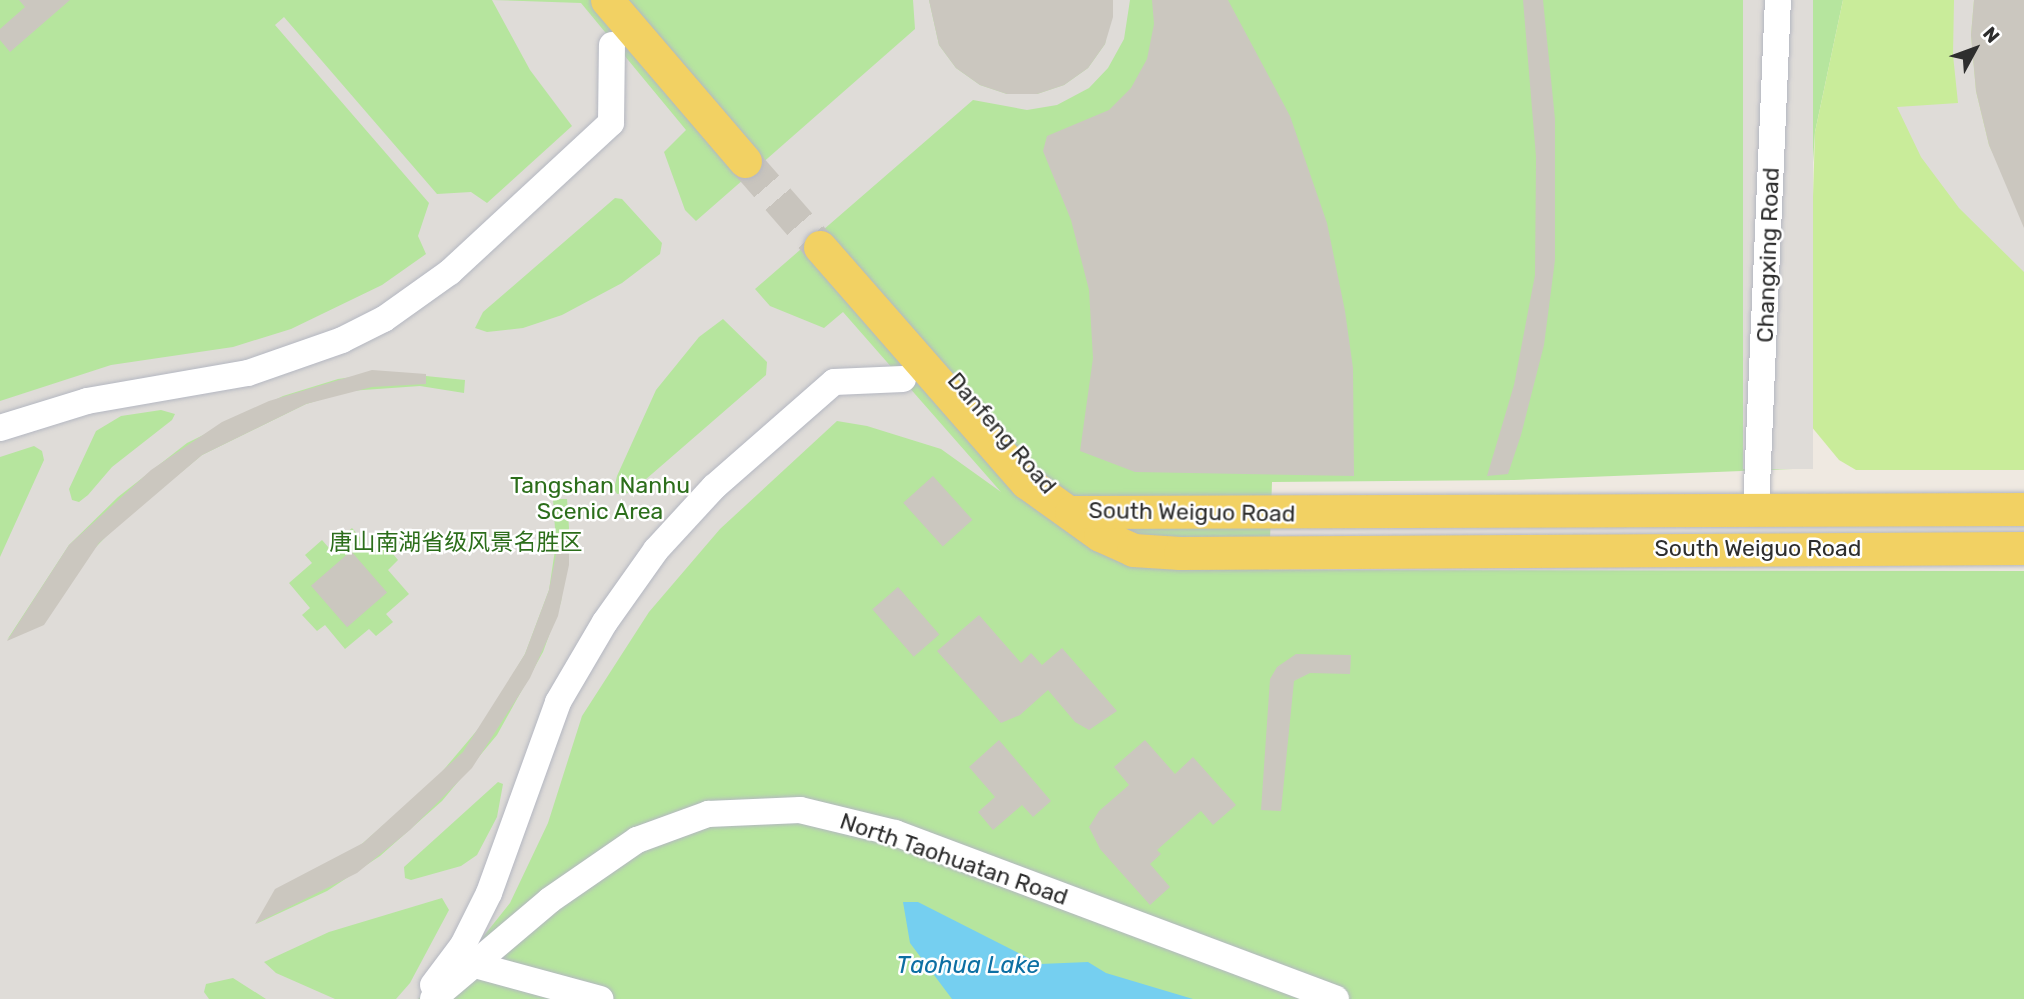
<!DOCTYPE html>
<html>
<head>
<meta charset="utf-8">
<style>
	body { margin:0 }
	#map { position:relative; width:2024px; height:999px; overflow:hidden; background:#efe9e1; font-family:Rubik,"Noto Sans SC",sans-serif }
	div>[style] { position:absolute }
	.green>* { inset:0; background:#b6e59e }
	.pitch>* { inset:0; background:#c9ec9a }
	.plaza>* { inset:0; background:#dfdcd8; transform-origin:0 0 }
	.water>* { inset:0; background:#75cff0 }
	.building>* { inset:0; background:#cbc7bf; transform-origin:0 0 }
	.major-tunnel>* { height:33px; margin-top:-16.5px; transform-origin:0; background:repeating-linear-gradient(90deg,#c8c4bd 0 33px,transparent 0 50px) }
	.roads { filter:drop-shadow(0 0 2px #b4b7c1) drop-shadow(0 0 2px #b4b7c1) }
	.minor>* { height:26px; margin:-13px; padding:0 13px; transform-origin:13px; border-radius:13px; background:#fff }
	.major>* { height:33px; margin:-16.5px; padding:0 16.5px; transform-origin:16.5px; border-radius:16.5px; background:#f2d163 }
	span { translate:-50% -50%; white-space:nowrap; text-align:center; line-height:1.15; -webkit-text-stroke:5px #fff; paint-order:stroke }
	.street-label { font-size:23px; color:#2e2e2e }
	.park-label { font-size:23px; color:#2c6e1b }
	.water-label { font-size:24px; color:#0d6fa3; font-style:italic }
	.north { position:absolute; left:1940px; top:14px; width:70px; height:70px; -webkit-text-stroke:5px #fff; paint-order:stroke; rotate:49deg; font-size:19px; font-weight:700; line-height:28px; text-align:center; color:#2e2e2e }
	.north::after { content:''; display:block; margin:auto; width:24px; height:32px; background:#2e2e2e; clip-path:polygon(50% 0,100% 100%,50% 72%,0 100%) }
</style>
</head>
<body>
<div id="map">
	<div class="green">
		<i style="clip-path:polygon(0 0,1843px 0,1815px 132px,1793px 469px,1514px 480px,1272px 482px,1269px 570px,2024px 571px,2024px 999px,0 999px)"></i>
	</div>
	<div class="pitch">
		<i style="clip-path:polygon(1843px 0,2024px 0,2024px 470px,1856px 470px,1839px 460px,1806px 420px,1815px 132px)"></i>
	</div>
	<div class="plaza">
		<i style="clip-path:polygon(evenodd,492px 0,581px 3px,686px 130px,664px 152px,685px 210px,696px 221px,915px 29px,913px 0,929px 0,939px 45px,956px 68px,980px 85px,1007px 94px,1037px 94px,1064px 85px,1088px 68px,1105px 44px,1113px 0,1130px 0,1124px 39px,1108px 68px,1089px 88px,1057px 105px,1027px 110px,973px 100px,755px 289px,770px 306px,824px 328px,843px 312px,1001px 492px,941px 449px,867px 426px,837px 421px,720px 529px,649px 612px,582px 716px,548px 823px,510px 903px,471px 952px,418px 999px,396px 999px,410px 983px,449px 910px,442px 898px,329px 932px,264px 962px,276px 973px,335px 999px,266px 999px,233px 978px,206px 984px,204px 992px,209px 999px,0 999px,0 557px,44px 460px,42px 451px,34px 446px,0 457px,0 401px,111px 365px,233px 347px,291px 329px,382px 285px,426px 254px,418px 236px,429px 203px,275px 25px,284px 17px,437px 194px,471px 192px,487px 203px,572px 126px,530px 70px,492px 0,615px 198px,622px 199px,662px 243px,660px 254px,622px 283px,562px 315px,523px 328px,487px 332px,475px 328px,483px 312px,615px 198px,492px 0,723px 319px,767px 362px,766px 375px,630px 493px,617px 494px,614px 489px,617px 476px,656px 390px,699px 337px,723px 319px,492px 0,387px 372px,465px 380px,464px 393px,420px 386px,349px 391px,306px 404px,202px 455px,117px 525px,7px 640px,69px 545px,118px 497px,187px 443px,283px 396px,338px 379px,387px 372px,492px 0,161px 410px,175px 414px,172px 420px,112px 467px,88px 495px,79px 502px,72px 500px,69px 489px,96px 431px,121px 416px,161px 410px,492px 0,553px 499px,567px 499px,569px 528px,561px 602px,543px 652px,497px 735px,442px 801px,380px 856px,327px 891px,256px 924px,363px 843px,435px 780px,485px 721px,525px 654px,549px 590px,556px 543px,553px 499px,492px 0,352px 528px,373px 552px,384px 543px,398px 560px,388px 570px,409px 594px,386px 614px,393px 622px,376px 636px,369px 629px,345px 649px,325px 625px,317px 631px,302px 615px,310px 608px,289px 583px,312px 563px,305px 555px,322px 540px,329px 548px,352px 528px,492px 0,498px 782px,503px 784px,497px 817px,477px 855px,461px 866px,411px 880px,405px 878px,404px 867px,498px 782px)"></i>
		<i style="left:1743px;top:0;width:70px;height:469px"></i>
		<i style="clip-path:polygon(1954px 0,1974px 0,1971px 35px,1976px 91px,1989px 145px,2024px 218px,2024px 272px,1959px 208px,1921px 157px,1897px 107px,1958px 103px,1953px 55px)"></i>
	</div>
	<div class="water">
		<i style="clip-path:polygon(903px 902px,918px 902px,1040px 964px,1088px 962px,1106px 973px,1193px 999px,952px 999px,910px 943px)"></i>
	</div>
	<div class="building">
		<i style="clip-path:polygon(19px 0,70px 0,10px 52px,0 40px,0 29px,25px 7px)"></i>
		<i style="clip-path:polygon(929px 0,1113px 0,1113px 17px,1105px 44px,1088px 68px,1064px 85px,1037px 94px,1007px 94px,980px 85px,956px 68px,939px 45px)"></i>
		<i style="clip-path:polygon(1152px 0,1228px 0,1290px 116px,1327px 223px,1345px 311px,1353px 368px,1354px 476px,1135px 472px,1080px 451px,1093px 358px,1089px 290px,1071px 220px,1043px 151px,1047px 136px,1109px 110px,1131px 88px,1147px 59px,1154px 24px)"></i>
		<i style="clip-path:polygon(1523px 0,1543px 0,1555px 119px,1555px 260px,1544px 345px,1521px 435px,1508px 474px,1487px 476px,1514px 385px,1535px 275px,1536px 157px)"></i>
		<i style="clip-path:polygon(1974px 0,2024px 0,2024px 228px,1989px 145px,1976px 91px,1971px 35px)"></i>
		<i style="clip-path:polygon(372px 370px,426px 374px,426px 384px,372px 387px,306px 404px,202px 455px,99px 543px,44px 625px,7px 641px,69px 545px,151px 470px,222px 422px,269px 401px)"></i>
		<i style="left:933px;top:476px;width:59px;height:40px;rotate:48deg"></i>
		<i style="clip-path:polygon(559px 539px,569px 540px,569px 565px,558px 616px,530px 678px,472px 768px,410px 830px,357px 873px,255px 924px,275px 889px,363px 843px,463px 752px,525px 654px,549px 590px)"></i>
		<i style="left:351px;top:551px;width:55px;height:53px;rotate:49deg"></i>
		<i style="left:898px;top:587px;width:63px;height:34px;rotate:49deg"></i>
		<i style="clip-path:polygon(979px 615px,1021px 663px,1031px 653px,1042px 665px,1062px 648px,1117px 711px,1089px 730px,1075px 722px,1048px 690px,1020px 715px,1001px 723px,937px 651px)"></i>
		<i style="clip-path:polygon(1296px 654px,1351px 655px,1350px 674px,1310px 673px,1294px 681px,1281px 811px,1261px 810px,1270px 679px,1277px 667px)"></i>
		<i style="clip-path:polygon(999px 740px,1051px 801px,1033px 817px,1022px 805px,993px 830px,978px 812px,995px 797px,969px 767px)"></i>
		<i style="clip-path:polygon(1145px 740px,1175px 774px,1193px 757px,1236px 805px,1213px 825px,1201px 811px,1157px 850px,1161px 854px,1150px 864px,1170px 887px,1150px 905px,1100px 849px,1089px 827px,1099px 811px,1129px 785px,1114px 767px)"></i>
	</div>
	<div class="major-tunnel">
		<i style="left:745px;top:161px;width:114px;rotate:48.9deg"></i>
	</div>
	<div class="roads">
		<div class="minor">
			<i style="left:0;top:428px;width:91px;rotate:-17.2deg"></i>
			<i style="left:87px;top:401px;width:163px;rotate:-9.9deg"></i>
			<i style="left:248px;top:373px;width:100px;rotate:-19.3deg"></i>
			<i style="left:342px;top:340px;width:47px;rotate:-26.6deg"></i>
			<i style="left:384px;top:319px;width:81px;rotate:-35.5deg"></i>
			<i style="left:450px;top:272px;width:219px;rotate:-42.8deg"></i>
			<i style="left:611px;top:123px;width:78px;rotate:-89.3deg"></i>
			<i style="left:1756px;top:509px;width:509px;rotate:-87.53deg"></i>
			<i style="left:475px;top:965px;width:130px;rotate:15.2deg"></i>
			<i style="left:433px;top:985px;width:50px;rotate:-53.1deg"></i>
			<i style="left:463px;top:945px;width:58px;rotate:-63.4deg"></i>
			<i style="left:489px;top:893px;width:203px;rotate:-70.1deg"></i>
			<i style="left:558px;top:702px;width:93px;rotate:-59.6deg"></i>
			<i style="left:605px;top:622px;width:88px;rotate:-54.7deg"></i>
			<i style="left:656px;top:550px;width:86px;rotate:-47.4deg"></i>
			<i style="left:714px;top:487px;width:159px;rotate:-41.2deg"></i>
			<i style="left:834px;top:382px;width:69px;rotate:-2.5deg"></i>
			<i style="left:433px;top:999px;width:153px;rotate:-40.2deg"></i>
			<i style="left:550px;top:900px;width:106px;rotate:-34.6deg"></i>
			<i style="left:637px;top:840px;width:76px;rotate:-20.1deg"></i>
			<i style="left:708px;top:814px;width:92px;rotate:-2.5deg"></i>
			<i style="left:800px;top:810px;width:98px;rotate:13.6deg"></i>
			<i style="left:895px;top:833px;width:471px;rotate:20.6deg"></i>
		</div>
		<div class="major">
			<i style="left:607px;top:0;width:212px;rotate:49.4deg"></i>
			<i style="left:820px;top:247px;width:313px;rotate:48.8deg"></i>
			<i style="left:1026px;top:482px;width:91px;rotate:35.6deg"></i>
			<i style="left:1100px;top:535px;width:36px;rotate:24deg"></i>
			<i style="left:1133px;top:550px;width:47px;rotate:3.7deg"></i>
			<i style="left:1180px;top:553px;width:844px;rotate:-0.34deg"></i>
			<i style="left:1071px;top:512px;width:953px;rotate:-0.18deg"></i>
		</div>
	</div>
	<div class="street-label">
		<span style="left:1768px;top:255px;rotate:-88deg">Changxing Road</span>
		<span style="left:1002px;top:433px;rotate:49deg">Danfeng Road</span>
		<span style="left:1192px;top:512px;rotate:1deg">South Weiguo Road</span>
		<span style="left:1758px;top:548px">South Weiguo Road</span>
		<span style="left:954px;top:859px;rotate:19deg">North Taohuatan Road</span>
	</div>
	<div class="park-label">
		<span style="left:600px;top:498px">Tangshan Nanhu<br>Scenic Area</span>
		<span style="left:456px;top:542px">唐山南湖省级风景名胜区</span>
	</div>
	<div class="water-label">
		<span style="left:968px;top:966px">Taohua Lake</span>
	</div>
	<div class="north">N</div>
</div>
</body>
</html>
